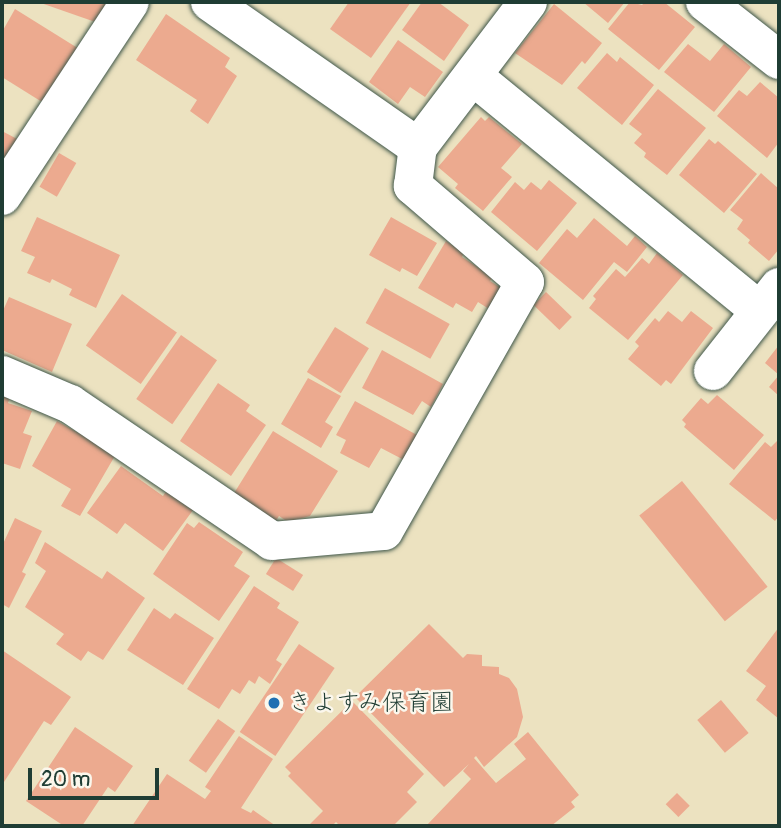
<!DOCTYPE html>
<html>
<head>
<meta charset="utf-8">
<style>
	body { margin:0 }
	#map { position:relative; width:781px; height:828px; overflow:hidden; background:#ece2c0; font-family:Pangolin,"Klee One",sans-serif }
	div>[style] { position:absolute }
	.building>* { inset:0; background:#ecaa8f; transform-origin:0 0 }
	.roads { filter:drop-shadow(0 0 2px #3e5649) drop-shadow(0 0 2px #3e5649) }
	.minor>* { height:38px; margin:-19px; padding:0 19px; transform-origin:19px; border-radius:19px; background:#fff }
	.dots>* { width:19px; height:19px; translate:-50% -50%; box-sizing:border-box; border:4px solid #fbf7ec; border-radius:50% }
	span { translate:-50% -50%; white-space:nowrap; text-align:center; line-height:1.15; -webkit-text-stroke:5px #fbf7ec; paint-order:stroke }
	.poi-label { font-size:24px; color:#1f3d34 }
	.left { translate:0 -50%; text-align:left }
	.frame { position:absolute; inset:0; border:4px solid #1f3d34; pointer-events:none }
	.scale { position:absolute; left:28px; top:768px; width:131px; height:32px; box-sizing:border-box; border:4px solid #1f3d34; border-top:0; padding-left:9px; font-size:21px; line-height:24px; white-space:nowrap; color:#1f3d34; -webkit-text-stroke:5px #fbf7ec; paint-order:stroke }
</style>
</head>
<body>
<div id="map">
	<div class="building">
		<i style="clip-path:polygon(38px 2px,108px 2px,101px 24px)"></i>
		<i style="clip-path:polygon(349px 2px,411px 2px,371px 58px,330px 29px)"></i>
		<i style="clip-path:polygon(422px 2px,438px 2px,469px 25px,444px 61px,402px 30px)"></i>
		<i style="clip-path:polygon(583px 2px,625px 2px,608px 23px)"></i>
		<i style="clip-path:polygon(630px 2px,642px 5px,645px 2px,664px 2px,695px 27px,659px 70px,608px 29px)"></i>
		<i style="clip-path:polygon(554px 4px,602px 43px,585px 64px,582px 61px,562px 85px,515px 53px)"></i>
		<i style="clip-path:polygon(15px 9px,84px 52px,50px 107px,2px 77px,2px 32px)"></i>
		<i style="clip-path:polygon(166px 14px,230px 58px,225px 67px,237px 76px,208px 124px,190px 111px,197px 100px,136px 60px)"></i>
		<i style="clip-path:polygon(398px 40px,443px 72px,425px 97px,410px 87px,398px 104px,369px 82px)"></i>
		<i style="clip-path:polygon(688px 44px,710px 61px,724px 44px,751px 67px,714px 112px,664px 72px)"></i>
		<i style="clip-path:polygon(607px 53px,617px 62px,620px 57px,654px 85px,622px 125px,577px 88px)"></i>
		<i style="clip-path:polygon(760px 82px,779px 98px,779px 142px,767px 158px,717px 116px,739px 90px,747px 96px)"></i>
		<i style="clip-path:polygon(658px 89px,706px 128px,667px 175px,644px 157px,646px 153px,634px 143px,642px 134px,629px 124px)"></i>
		<i style="clip-path:polygon(481px 117px,485px 121px,489px 117px,522px 144px,501px 168px,512px 177px,483px 211px,455px 188px,458px 184px,438px 167px)"></i>
		<i style="clip-path:polygon(2px 131px,19px 140px,2px 172px)"></i>
		<i style="clip-path:polygon(709px 139px,715px 144px,718px 141px,757px 174px,724px 213px,679px 175px)"></i>
		<i style="left:59px;top:153px;width:20px;height:39px;rotate:30deg"></i>
		<i style="clip-path:polygon(761px 173px,779px 189px,779px 249px,769px 261px,748px 243px,750px 240px,737px 229px,743px 220px,730px 210px)"></i>
		<i style="clip-path:polygon(549px 180px,577px 203px,537px 251px,491px 212px,515px 182px,524px 190px,531px 182px,541px 190px)"></i>
		<i style="clip-path:polygon(37px 217px,120px 255px,96px 308px,69px 295px,72px 289px,52px 279px,50px 283px,27px 273px,35px 257px,21px 251px)"></i>
		<i style="clip-path:polygon(391px 217px,437px 243px,417px 276px,402px 268px,400px 272px,369px 255px)"></i>
		<i style="clip-path:polygon(594px 218px,627px 246px,635px 236px,647px 247px,627px 272px,614px 262px,583px 300px,539px 263px,567px 229px,577px 238px)"></i>
		<i style="clip-path:polygon(446px 241px,464px 253px,462px 257px,493px 277px,490px 281px,501px 288px,489px 309px,478px 302px,472px 312px,456px 303px,453px 308px,418px 288px)"></i>
		<i style="clip-path:polygon(657px 253px,683px 275px,628px 340px,589px 308px,596px 299px,593px 296px,616px 269px,625px 277px,642px 258px,649px 264px)"></i>
		<i style="left:385px;top:288px;width:74px;height:40px;rotate:29deg"></i>
		<i style="left:546px;top:292px;width:36px;height:18px;rotate:44deg"></i>
		<i style="left:122px;top:294px;width:67px;height:63px;rotate:35deg"></i>
		<i style="clip-path:polygon(9px 297px,72px 324px,52px 372px,2px 350px,2px 313px)"></i>
		<i style="clip-path:polygon(668px 311px,682px 322px,691px 311px,713px 328px,671px 384px,666px 380px,661px 386px,628px 359px,639px 346px,635px 342px,655px 318px,659px 322px)"></i>
		<i style="left:335px;top:327px;width:40px;height:53px;rotate:32deg"></i>
		<i style="left:181px;top:335px;width:44px;height:78px;rotate:35deg"></i>
		<i style="clip-path:polygon(779px 345px,779px 396px,769px 387px,779px 375px,765px 363px)"></i>
		<i style="clip-path:polygon(382px 350px,443px 384px,431px 407px,422px 401px,413px 415px,362px 388px)"></i>
		<i style="clip-path:polygon(308px 378px,341px 396px,325px 422px,333px 427px,321px 448px,281px 424px)"></i>
		<i style="clip-path:polygon(218px 383px,250px 405px,246px 411px,266px 425px,231px 476px,180px 441px)"></i>
		<i style="clip-path:polygon(2px 394px,10px 397px,8px 403px,32px 411px,23px 433px,32px 436px,20px 469px,2px 463px)"></i>
		<i style="clip-path:polygon(717px 395px,764px 435px,734px 470px,684px 427px,686px 424px,682px 420px,701px 398px,708px 404px)"></i>
		<i style="clip-path:polygon(355px 401px,417px 435px,404px 460px,381px 448px,369px 468px,340px 453px,346px 440px,336px 435px)"></i>
		<i style="clip-path:polygon(57px 421px,116px 454px,80px 516px,61px 506px,71px 489px,32px 466px)"></i>
		<i style="clip-path:polygon(273px 431px,338px 471px,310px 516px,288px 522px,279px 516px,274px 524px,231px 498px)"></i>
		<i style="clip-path:polygon(779px 439px,779px 516px,775px 521px,729px 484px,765px 442px,771px 447px)"></i>
		<i style="clip-path:polygon(121px 466px,163px 496px,169px 487px,196px 506px,163px 551px,125px 523px,117px 534px,87px 513px)"></i>
		<i style="left:682px;top:481px;width:136px;height:55px;rotate:51deg"></i>
		<i style="clip-path:polygon(15px 518px,42px 531px,22px 572px,26px 574px,9px 608px,2px 604px,2px 546px)"></i>
		<i style="clip-path:polygon(199px 522px,243px 552px,234px 566px,250px 576px,219px 621px,153px 574px,187px 523px,194px 528px)"></i>
		<i style="clip-path:polygon(45px 542px,102px 579px,107px 571px,145px 598px,103px 660px,88px 651px,81px 661px,56px 644px,64px 634px,25px 607px,46px 571px,35px 563px)"></i>
		<i style="left:276px;top:558px;width:32px;height:19px;rotate:32deg"></i>
		<i style="clip-path:polygon(254px 586px,280px 603px,277px 608px,299px 622px,276px 660px,282px 664px,270px 684px,259px 676px,255px 684px,249px 680px,240px 694px,232px 689px,219px 709px,187px 689px)"></i>
		<i style="clip-path:polygon(154px 608px,170px 619px,175px 613px,214px 638px,183px 685px,127px 650px)"></i>
		<i style="clip-path:polygon(429px 624px,463px 658px,467px 654px,482px 655px,482px 666px,499px 667px,499px 674px,509px 678px,517px 689px,523px 717px,517px 737px,484px 767px,476px 756px,474px 758px,496px 783px,526px 759px,514px 744px,528px 732px,579px 795px,571px 802px,575px 807px,551px 826px,426px 826px,471px 779px,463px 771px,469px 764px,444px 787px,355px 697px)"></i>
		<i style="clip-path:polygon(779px 627px,779px 719px,756px 700px,766px 686px,746px 671px)"></i>
		<i style="left:299px;top:644px;width:43px;height:106px;rotate:34deg"></i>
		<i style="clip-path:polygon(2px 650px,71px 697px,51px 725px,44px 721px,2px 785px)"></i>
		<i style="left:721px;top:700px;width:43px;height:31px;rotate:50deg"></i>
		<i style="clip-path:polygon(352px 701px,424px 774px,407px 792px,417px 802px,393px 826px,340px 826px,336px 822px,332px 826px,312px 826px,310px 824px,323px 811px,288px 776px,291px 773px,285px 767px)"></i>
		<i style="left:218px;top:719px;width:21px;height:51px;rotate:35deg"></i>
		<i style="clip-path:polygon(75px 727px,133px 766px,115px 792px,108px 787px,82px 826px,64px 826px,26px 801px)"></i>
		<i style="clip-path:polygon(239px 736px,273px 759px,241px 808px,251px 813px,253px 810px,276px 826px,132px 826px,167px 774px,205px 799px,211px 791px,205px 787px)"></i>
		<i style="left:677px;top:793px;width:18px;height:16px;rotate:45deg"></i>
	</div>
	<div class="roads">
		<div class="minor">
			<i style="left:210px;top:2px;width:254px;rotate:34.9deg"></i>
			<i style="left:705px;top:2px;width:94px;rotate:38.1deg"></i>
			<i style="left:473px;top:76px;width:370px;rotate:39.3deg"></i>
			<i style="left:2px;top:196px;width:232px;rotate:-56.6deg"></i>
			<i style="left:713px;top:371px;width:107px;rotate:-51.8deg"></i>
			<i style="left:2px;top:375px;width:74px;rotate:23.1deg"></i>
			<i style="left:70px;top:404px;width:244px;rotate:34.1deg"></i>
			<i style="left:272px;top:541px;width:112px;rotate:-5.1deg"></i>
			<i style="left:384px;top:531px;width:286px;rotate:-60.5deg"></i>
			<i style="left:525px;top:282px;width:148px;rotate:-139.4deg"></i>
			<i style="left:413px;top:186px;width:39px;rotate:-83deg"></i>
			<i style="left:418px;top:147px;width:182px;rotate:-52.8deg"></i>
		</div>
	</div>
	<div class="dots">
		<i style="left:274px;top:703px;background:#1f6fb2"></i>
	</div>
	<div class="poi-label">
		<span class="left" style="left:288px;top:703px">きよすみ保育園</span>
	</div>
	<div class="frame"></div>
	<div class="scale">20 m</div>
</div>
</body>
</html>
